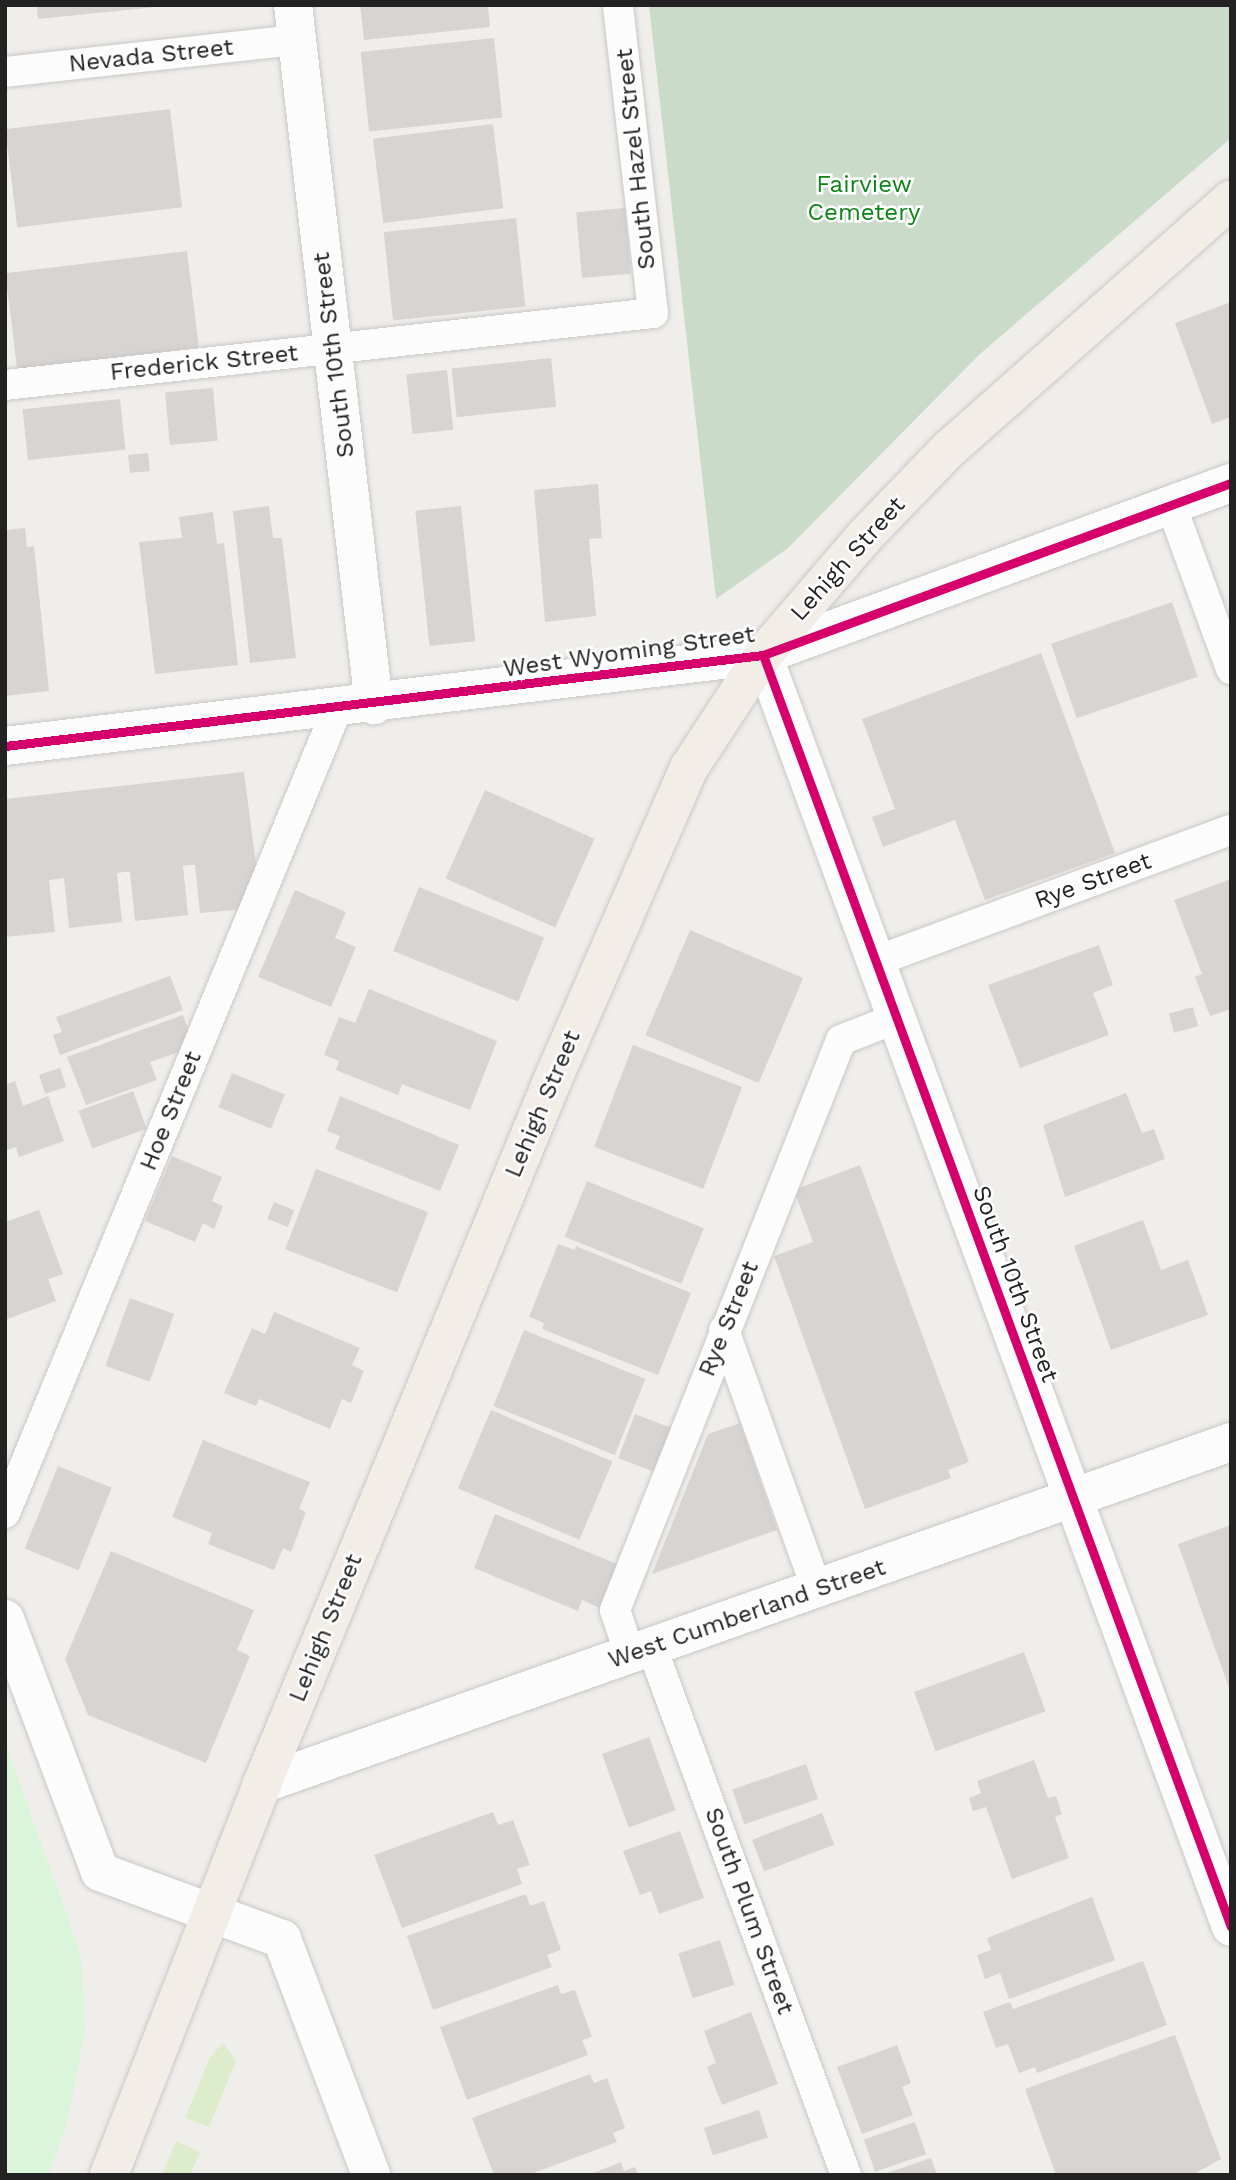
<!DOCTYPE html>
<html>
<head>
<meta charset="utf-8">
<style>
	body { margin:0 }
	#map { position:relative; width:1236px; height:2180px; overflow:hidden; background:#f0eeeb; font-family:"Work Sans",sans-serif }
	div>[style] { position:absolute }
	.grass>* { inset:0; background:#ddeccb }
	.cemetery>* { inset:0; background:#cadbca }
	.park>* { inset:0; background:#daf5da }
	.building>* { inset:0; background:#d7d4d2; transform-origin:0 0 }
	.roads { filter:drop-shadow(0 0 2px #c9c8c7) drop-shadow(0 0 2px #c9c8c7) }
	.service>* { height:30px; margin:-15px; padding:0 15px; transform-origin:15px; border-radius:15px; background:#fdfcfc }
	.minor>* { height:38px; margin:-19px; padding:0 19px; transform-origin:19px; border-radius:19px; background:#fdfcfc }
	.primary>* { height:38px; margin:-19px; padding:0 19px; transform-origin:19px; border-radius:19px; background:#f3ede7 }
	.cycleway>* { height:9px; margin:-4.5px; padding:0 4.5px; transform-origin:4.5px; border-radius:4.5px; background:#d6006c }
	span { translate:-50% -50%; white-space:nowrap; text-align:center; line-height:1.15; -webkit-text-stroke:5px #fff; paint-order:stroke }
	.street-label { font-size:24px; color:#222 }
	.park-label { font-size:24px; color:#0c8416 }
	.frame { position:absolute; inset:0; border:7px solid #222; pointer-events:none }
</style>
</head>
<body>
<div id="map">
	<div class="grass">
		<i style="clip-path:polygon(223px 2043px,236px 2061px,209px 2127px,185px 2118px,210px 2057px)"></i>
		<i style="clip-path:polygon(176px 2141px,200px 2152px,190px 2175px,162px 2175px)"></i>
	</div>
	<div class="cemetery">
		<i style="clip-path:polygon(649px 5px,1231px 5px,1231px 138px,980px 354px,788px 548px,716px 599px)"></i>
	</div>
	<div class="park">
		<i style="clip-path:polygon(5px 1742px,81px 1955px,85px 2031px,67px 2123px,48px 2175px,5px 2175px)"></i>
	</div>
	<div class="building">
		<i style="clip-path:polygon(37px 5px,156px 5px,156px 7px,38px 19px)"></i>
		<i style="clip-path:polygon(360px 5px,488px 5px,490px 27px,364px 40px)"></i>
		<i style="left:494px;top:38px;width:80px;height:134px;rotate:84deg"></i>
		<i style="left:170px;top:109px;width:99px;height:166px;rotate:83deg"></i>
		<i style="left:493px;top:124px;width:85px;height:121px;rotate:83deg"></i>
		<i style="left:625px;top:208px;width:66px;height:49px;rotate:85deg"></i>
		<i style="left:516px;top:218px;width:89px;height:133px;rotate:84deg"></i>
		<i style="left:187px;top:251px;width:97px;height:183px;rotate:83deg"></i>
		<i style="clip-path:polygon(1231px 302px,1231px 417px,1212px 424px,1175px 323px)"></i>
		<i style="left:551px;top:358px;width:49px;height:100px;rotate:84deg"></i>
		<i style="left:447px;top:370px;width:60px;height:41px;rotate:84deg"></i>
		<i style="left:213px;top:388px;width:53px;height:48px;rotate:85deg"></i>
		<i style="left:120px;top:399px;width:51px;height:98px;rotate:84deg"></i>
		<i style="left:148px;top:453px;width:18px;height:20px;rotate:84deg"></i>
		<i style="clip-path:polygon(598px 484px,602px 538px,589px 539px,596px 616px,545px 622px,534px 490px)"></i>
		<i style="clip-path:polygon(269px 506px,273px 538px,282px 538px,296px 658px,250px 663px,233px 511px)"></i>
		<i style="left:461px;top:506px;width:136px;height:46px;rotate:84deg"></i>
		<i style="clip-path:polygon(213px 512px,217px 544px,224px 543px,238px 665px,155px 674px,139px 542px,182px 538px,179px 517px)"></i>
		<i style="clip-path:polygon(25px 528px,27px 547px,34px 546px,49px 691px,5px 696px,5px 530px)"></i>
		<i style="left:1172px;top:602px;width:79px;height:128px;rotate:71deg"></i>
		<i style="clip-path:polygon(1041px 653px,1115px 853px,985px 900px,955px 820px,883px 847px,872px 817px,895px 809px,862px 719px)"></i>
		<i style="clip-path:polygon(244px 772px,258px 880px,247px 909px,200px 913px,195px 865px,188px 865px,183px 866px,188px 915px,135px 921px,130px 872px,124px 872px,117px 873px,122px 922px,69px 928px,64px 878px,49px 880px,55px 932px,5px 937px,5px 799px)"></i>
		<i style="left:485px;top:790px;width:120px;height:97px;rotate:24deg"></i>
		<i style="clip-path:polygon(1231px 879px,1231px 1009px,1210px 1016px,1195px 977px,1202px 974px,1174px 900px)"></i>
		<i style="left:419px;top:887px;width:135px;height:69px;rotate:22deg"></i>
		<i style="clip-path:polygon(295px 890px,346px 912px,335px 938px,356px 947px,331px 1007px,258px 977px)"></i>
		<i style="left:690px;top:930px;width:123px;height:114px;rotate:23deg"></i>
		<i style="clip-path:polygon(1099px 945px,1113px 985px,1093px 993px,1109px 1035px,1020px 1068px,988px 985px)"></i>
		<i style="clip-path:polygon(170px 976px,183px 1010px,60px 1055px,53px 1035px,62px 1032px,56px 1017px)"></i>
		<i style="clip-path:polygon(369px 989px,497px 1041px,470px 1110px,402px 1084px,398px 1095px,336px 1070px,339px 1061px,324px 1055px,339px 1017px,355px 1023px)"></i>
		<i style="left:1193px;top:1007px;width:20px;height:25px;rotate:75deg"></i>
		<i style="clip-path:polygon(183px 1015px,194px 1047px,150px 1062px,157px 1080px,86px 1105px,67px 1057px)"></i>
		<i style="left:633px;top:1045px;width:117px;height:109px;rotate:21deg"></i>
		<i style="left:60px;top:1068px;width:20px;height:22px;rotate:72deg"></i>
		<i style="left:232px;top:1073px;width:57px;height:37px;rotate:22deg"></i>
		<i style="clip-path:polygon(15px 1081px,23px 1106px,48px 1096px,64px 1141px,19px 1157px,16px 1147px,5px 1151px,5px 1085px)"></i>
		<i style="left:133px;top:1091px;width:40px;height:58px;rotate:70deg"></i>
		<i style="clip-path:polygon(1126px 1093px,1142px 1133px,1154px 1129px,1165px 1159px,1065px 1197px,1043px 1125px)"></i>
		<i style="clip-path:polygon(340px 1096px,459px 1145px,440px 1191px,335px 1149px,340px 1136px,327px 1131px)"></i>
		<i style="clip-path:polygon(172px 1156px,222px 1177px,212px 1201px,223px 1206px,214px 1229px,203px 1223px,195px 1242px,145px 1221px)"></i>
		<i style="clip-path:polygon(860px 1165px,969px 1462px,948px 1470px,951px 1478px,865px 1509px,774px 1256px,813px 1242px,794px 1190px)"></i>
		<i style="left:316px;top:1169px;width:120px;height:86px;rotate:21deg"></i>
		<i style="left:587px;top:1181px;width:126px;height:60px;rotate:22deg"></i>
		<i style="left:274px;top:1202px;width:22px;height:18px;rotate:22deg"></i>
		<i style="clip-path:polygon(39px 1210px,63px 1274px,48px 1279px,56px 1301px,5px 1320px,5px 1222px)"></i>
		<i style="clip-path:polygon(1143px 1220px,1161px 1270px,1188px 1260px,1208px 1315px,1111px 1350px,1074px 1246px)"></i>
		<i style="clip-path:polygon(558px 1244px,575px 1250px,576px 1246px,691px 1293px,658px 1375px,542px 1329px,544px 1323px,529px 1317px)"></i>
		<i style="left:130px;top:1298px;width:47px;height:72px;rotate:20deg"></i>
		<i style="clip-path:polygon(274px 1312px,360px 1348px,352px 1365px,364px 1371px,351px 1403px,342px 1399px,330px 1429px,259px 1399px,256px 1406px,224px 1393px,252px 1328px,265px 1334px)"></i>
		<i style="left:524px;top:1330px;width:131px;height:82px;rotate:22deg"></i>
		<i style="left:491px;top:1410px;width:132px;height:85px;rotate:23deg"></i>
		<i style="left:635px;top:1414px;width:44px;height:47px;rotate:21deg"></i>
		<i style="clip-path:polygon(740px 1423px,777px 1530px,652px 1574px,708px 1434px)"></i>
		<i style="clip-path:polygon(203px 1440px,310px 1482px,299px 1509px,306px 1512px,291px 1552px,283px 1548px,274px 1570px,208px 1544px,212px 1533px,172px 1517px)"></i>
		<i style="left:58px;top:1466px;width:58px;height:89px;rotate:22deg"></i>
		<i style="clip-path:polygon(495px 1514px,622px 1566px,604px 1610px,582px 1600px,578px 1611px,474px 1568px)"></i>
		<i style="clip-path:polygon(1231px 1525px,1231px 1691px,1230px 1691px,1178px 1544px)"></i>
		<i style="clip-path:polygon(111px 1551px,254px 1610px,237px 1650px,250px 1656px,206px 1763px,88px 1715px,65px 1659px)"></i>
		<i style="left:1024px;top:1652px;width:63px;height:117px;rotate:70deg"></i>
		<i style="left:649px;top:1737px;width:78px;height:50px;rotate:70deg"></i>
		<i style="clip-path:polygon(1034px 1760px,1048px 1798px,1056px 1796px,1062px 1814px,1055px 1817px,1069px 1858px,1012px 1879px,986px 1807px,973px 1811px,969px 1798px,981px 1793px,977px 1781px)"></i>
		<i style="left:806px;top:1764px;width:37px;height:78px;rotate:71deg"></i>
		<i style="clip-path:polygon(493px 1812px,498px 1825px,513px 1820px,530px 1865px,517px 1869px,522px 1884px,402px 1928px,374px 1855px)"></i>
		<i style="left:822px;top:1813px;width:34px;height:75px;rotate:69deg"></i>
		<i style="clip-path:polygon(680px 1831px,704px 1898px,659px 1914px,651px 1891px,640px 1895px,623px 1851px)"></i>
		<i style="clip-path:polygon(526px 1894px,530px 1906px,544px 1901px,561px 1950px,547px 1955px,552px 1967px,433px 2010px,407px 1936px)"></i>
		<i style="clip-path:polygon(1092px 1897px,1115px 1960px,1009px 1999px,1000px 1973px,985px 1979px,977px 1955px,991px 1950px,987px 1938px)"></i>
		<i style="left:720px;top:1940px;width:47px;height:44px;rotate:72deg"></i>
		<i style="clip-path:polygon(1143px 1961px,1167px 2025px,1037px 2073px,1035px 2067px,1019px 2073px,1008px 2044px,996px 2048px,983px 2012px,1010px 2002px,1013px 2009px)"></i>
		<i style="clip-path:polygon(558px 1985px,561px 1994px,575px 1990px,592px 2037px,582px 2040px,588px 2055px,467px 2100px,440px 2027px)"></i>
		<i style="clip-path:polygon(751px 2012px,778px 2084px,722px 2105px,707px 2067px,716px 2063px,704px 2031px)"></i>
		<i style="clip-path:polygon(1175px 2035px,1221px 2159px,1192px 2175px,1056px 2175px,1025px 2089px)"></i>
		<i style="clip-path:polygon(897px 2045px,911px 2083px,902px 2087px,913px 2115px,862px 2134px,837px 2067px)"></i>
		<i style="clip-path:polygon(590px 2074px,594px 2083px,607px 2078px,625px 2128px,613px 2133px,617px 2142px,528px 2175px,494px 2175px,472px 2118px)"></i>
		<i style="left:759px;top:2110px;width:29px;height:58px;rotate:72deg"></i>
		<i style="left:915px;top:2122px;width:34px;height:54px;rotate:71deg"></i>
		<i style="clip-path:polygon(931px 2158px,937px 2175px,884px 2175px,884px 2174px)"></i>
		<i style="clip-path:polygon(621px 2162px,624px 2171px,635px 2167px,638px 2175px,588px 2175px)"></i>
	</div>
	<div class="roads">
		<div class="service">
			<i style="left:5px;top:72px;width:294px;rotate:-6.3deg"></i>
			<i style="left:5px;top:385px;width:652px;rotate:-6.34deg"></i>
			<i style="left:653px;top:313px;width:310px;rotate:-96.5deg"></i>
			<i style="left:1171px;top:505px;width:175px;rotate:69.9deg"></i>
			<i style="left:876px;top:961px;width:378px;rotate:-20.3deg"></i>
			<i style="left:724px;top:1330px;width:276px;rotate:70.3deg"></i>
			<i style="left:5px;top:1513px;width:870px;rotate:-67.56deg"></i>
			<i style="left:652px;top:1648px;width:562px;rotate:69.79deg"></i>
			<i style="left:630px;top:1655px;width:47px;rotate:-108.4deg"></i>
			<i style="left:615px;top:1610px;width:613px;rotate:-68.37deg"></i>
			<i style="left:841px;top:1040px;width:60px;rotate:-21.4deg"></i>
		</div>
		<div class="minor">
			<i style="left:293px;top:5px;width:705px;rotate:83.4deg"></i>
			<i style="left:763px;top:655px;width:1355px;rotate:69.8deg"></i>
			<i style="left:5px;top:746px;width:763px;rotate:-6.85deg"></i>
			<i style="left:763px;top:655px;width:499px;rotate:-20.2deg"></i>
			<i style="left:5px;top:1619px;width:270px;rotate:69.4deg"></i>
			<i style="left:100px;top:1872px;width:194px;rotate:20.2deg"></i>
			<i style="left:282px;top:1939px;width:252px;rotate:69.3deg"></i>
			<i style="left:262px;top:1784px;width:1028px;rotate:-19.44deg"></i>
		</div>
		<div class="primary">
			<i style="left:109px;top:2175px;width:420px;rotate:-68.6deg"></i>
			<i style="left:262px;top:1784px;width:763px;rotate:-67.57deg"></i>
			<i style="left:553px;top:1079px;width:339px;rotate:-66.4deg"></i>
			<i style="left:689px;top:768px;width:135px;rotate:-56.8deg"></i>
			<i style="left:763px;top:655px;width:155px;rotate:-49.4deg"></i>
			<i style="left:864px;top:537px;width:121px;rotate:-46deg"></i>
			<i style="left:948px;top:450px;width:378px;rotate:-41.5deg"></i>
		</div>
	</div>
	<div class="cycleway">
		<i style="left:763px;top:655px;width:1355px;rotate:69.8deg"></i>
		<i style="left:5px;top:746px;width:763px;rotate:-6.85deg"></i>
		<i style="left:763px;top:655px;width:499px;rotate:-20.2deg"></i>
	</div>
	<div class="street-label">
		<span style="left:151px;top:56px;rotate:-6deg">Nevada Street</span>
		<span style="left:636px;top:159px;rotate:-96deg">South Hazel Street</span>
		<span style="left:334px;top:355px;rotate:-97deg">South 10th Street</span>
		<span style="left:204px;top:363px;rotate:-6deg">Frederick Street</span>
		<span style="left:848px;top:559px;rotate:-48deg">Lehigh Street</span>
		<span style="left:629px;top:652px;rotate:-8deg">West Wyoming Street</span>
		<span style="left:1093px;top:881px;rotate:-20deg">Rye Street</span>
		<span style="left:543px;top:1104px;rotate:-67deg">Lehigh Street</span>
		<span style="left:171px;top:1111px;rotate:-68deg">Hoe Street</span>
		<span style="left:1015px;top:1284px;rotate:70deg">South 10th Street</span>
		<span style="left:729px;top:1319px;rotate:-68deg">Rye Street</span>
		<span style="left:747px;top:1614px;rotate:-19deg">West Cumberland Street</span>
		<span style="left:326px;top:1628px;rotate:-68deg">Lehigh Street</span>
		<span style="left:749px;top:1911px;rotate:70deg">South Plum Street</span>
	</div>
	<div class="park-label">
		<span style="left:864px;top:199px">Fairview<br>Cemetery</span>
	</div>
	<div class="frame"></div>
</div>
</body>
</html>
